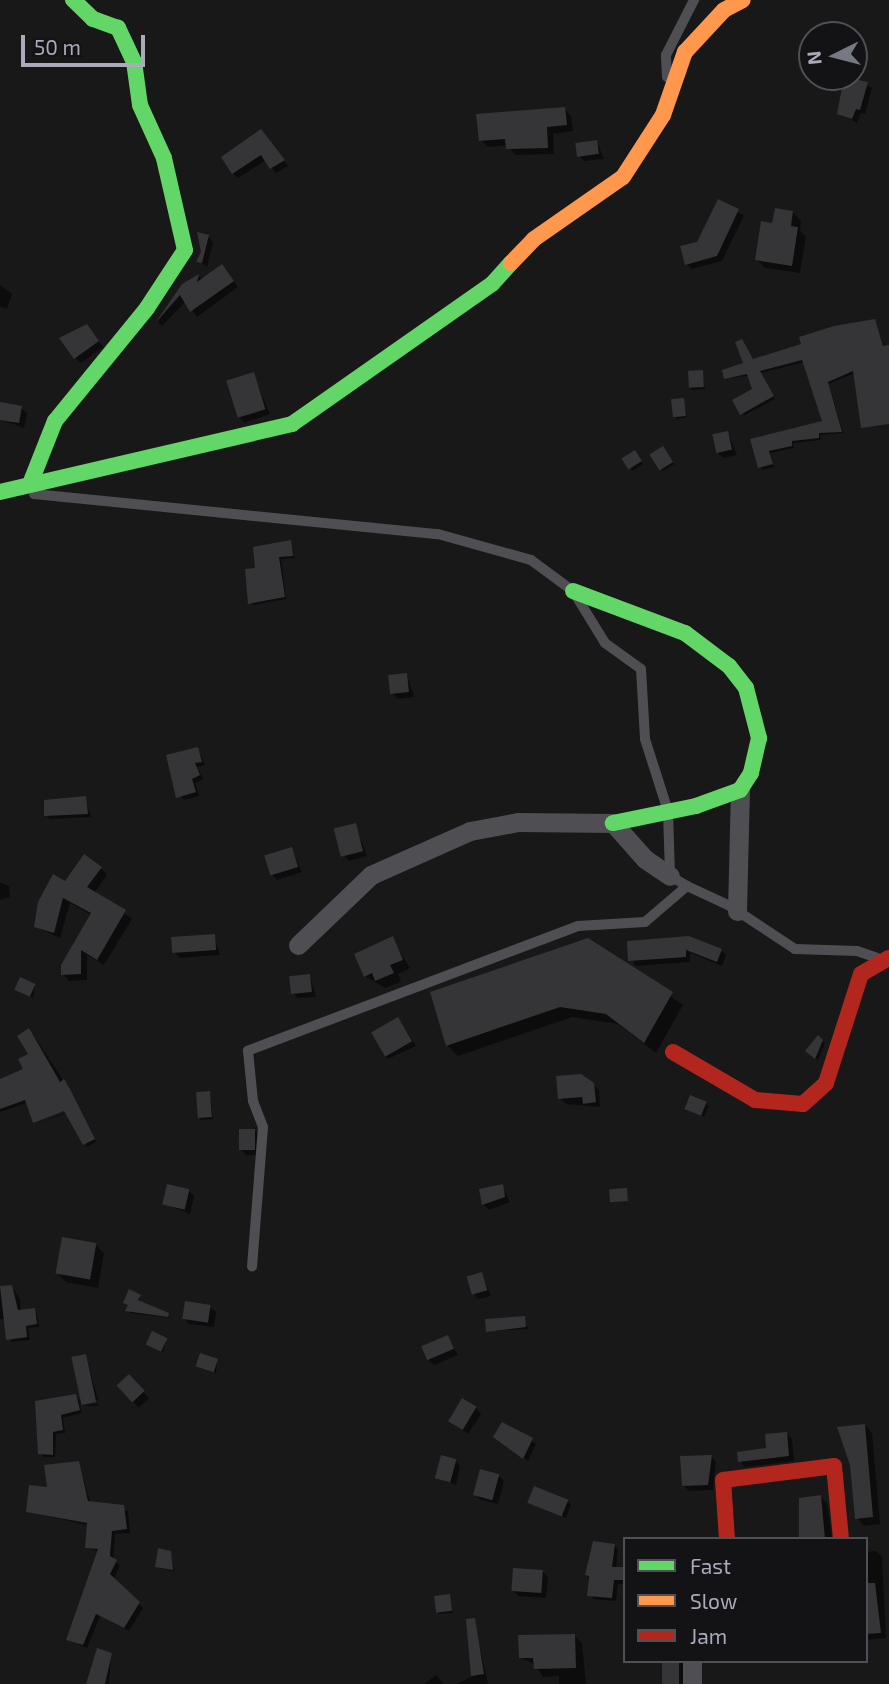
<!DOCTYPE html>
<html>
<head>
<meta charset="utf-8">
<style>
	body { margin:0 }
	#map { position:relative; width:889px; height:1684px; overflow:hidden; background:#181819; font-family:"Exo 2",sans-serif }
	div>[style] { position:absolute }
	.shadow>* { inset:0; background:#0007; transform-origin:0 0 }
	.building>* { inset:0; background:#353537; transform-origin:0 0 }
	.lane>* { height:10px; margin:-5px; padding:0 5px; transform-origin:5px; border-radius:5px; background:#4e4e53 }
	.street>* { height:19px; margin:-9.5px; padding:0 9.5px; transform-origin:9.5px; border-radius:9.5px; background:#4e4e53 }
	.fast>* { height:16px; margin:-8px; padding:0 8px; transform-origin:8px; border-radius:8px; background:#63d668 }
	.slow>* { height:16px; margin:-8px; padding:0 8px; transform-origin:8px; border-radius:8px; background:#ff974d }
	.jam>* { height:16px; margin:-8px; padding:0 8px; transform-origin:8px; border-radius:8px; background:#b3261e }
	span { translate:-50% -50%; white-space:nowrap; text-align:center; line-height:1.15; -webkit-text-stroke:5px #131215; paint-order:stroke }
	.legend { position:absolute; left:623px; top:1537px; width:245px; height:126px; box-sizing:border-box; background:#131215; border:2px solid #4f4f57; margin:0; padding:9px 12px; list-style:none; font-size:21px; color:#a9abba }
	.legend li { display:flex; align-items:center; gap:14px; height:35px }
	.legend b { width:35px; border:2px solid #4f4f57 }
	.north { position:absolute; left:798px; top:21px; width:70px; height:70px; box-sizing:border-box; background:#131215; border:2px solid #4f4f57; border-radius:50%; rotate:264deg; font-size:19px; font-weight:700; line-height:28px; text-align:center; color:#a9abba }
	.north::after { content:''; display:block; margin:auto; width:24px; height:32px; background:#767882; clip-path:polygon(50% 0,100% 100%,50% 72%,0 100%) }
	.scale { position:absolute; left:21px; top:35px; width:124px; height:32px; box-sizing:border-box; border:4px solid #a9abba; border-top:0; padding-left:9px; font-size:21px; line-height:24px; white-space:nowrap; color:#a9abba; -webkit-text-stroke:5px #131215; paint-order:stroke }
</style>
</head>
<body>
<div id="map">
	<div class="shadow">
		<i style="clip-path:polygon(846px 77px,872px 88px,865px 114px,861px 113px,857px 123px,839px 113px)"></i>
		<i style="clip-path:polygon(564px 109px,571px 116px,573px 131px,553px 134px,554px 154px,515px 155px,508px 145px,488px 147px,481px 140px)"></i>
		<i style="clip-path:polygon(266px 136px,288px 166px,276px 173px,266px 160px,238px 178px,233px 173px)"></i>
		<i style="clip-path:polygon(597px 142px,604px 159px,584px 161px,579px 156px)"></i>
		<i style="clip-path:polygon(719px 201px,744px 216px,722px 261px,692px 269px,687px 264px)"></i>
		<i style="clip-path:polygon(793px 212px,801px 221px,800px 231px,806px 237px,800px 273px,765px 268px,757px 259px)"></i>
		<i style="clip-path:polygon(208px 236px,213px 242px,207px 267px,198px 261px)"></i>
		<i style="clip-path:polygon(227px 271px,238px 287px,197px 317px,186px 301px,162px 326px,158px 322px,183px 285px,199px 276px,203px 280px)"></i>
		<i style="clip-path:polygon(0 285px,12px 294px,7px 309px,0 306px)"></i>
		<i style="clip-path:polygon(875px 321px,884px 347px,889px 347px,889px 424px,863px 427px,855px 373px,829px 384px,843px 433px,820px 435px,821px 440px,793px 443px,794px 448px,770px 453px,774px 467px,762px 470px,752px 441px,824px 422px,805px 362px,760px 373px,775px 399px,743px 416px,754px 390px,749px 376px,726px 378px,754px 361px)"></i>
		<i style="clip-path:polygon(92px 332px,103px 347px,81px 363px,75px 358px)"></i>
		<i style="clip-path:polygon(702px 372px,705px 389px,693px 390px,690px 388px)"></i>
		<i style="clip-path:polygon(253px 374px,270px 414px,244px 423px,239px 417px)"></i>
		<i style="clip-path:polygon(683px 400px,687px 417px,677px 419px,675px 416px)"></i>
		<i style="clip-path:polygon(21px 408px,27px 413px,24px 428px,0 419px)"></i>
		<i style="clip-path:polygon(728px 433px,737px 455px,723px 458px,717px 452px)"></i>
		<i style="clip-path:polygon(665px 451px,674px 464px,663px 471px,661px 469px)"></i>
		<i style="clip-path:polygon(637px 455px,643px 464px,633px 471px,631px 469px)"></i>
		<i style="clip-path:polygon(290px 542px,294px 558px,281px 559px,286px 599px,252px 605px,257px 569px)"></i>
		<i style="clip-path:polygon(407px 675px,414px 697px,398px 699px,392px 694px)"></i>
		<i style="clip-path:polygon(198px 749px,205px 765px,197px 767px,203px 779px,195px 783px,199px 796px,184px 800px,180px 796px)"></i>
		<i style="clip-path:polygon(85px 798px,91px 817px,50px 819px,46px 816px)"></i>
		<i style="clip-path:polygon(355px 825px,367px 856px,349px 861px,343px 855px)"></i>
		<i style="clip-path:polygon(292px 849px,302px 872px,277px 880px,271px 874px)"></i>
		<i style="clip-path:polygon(101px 868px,107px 875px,94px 893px,132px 919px,104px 965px,87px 955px,87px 980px,69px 981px,63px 974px,92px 915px,70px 903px,60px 938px,36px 927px,65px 883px)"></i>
		<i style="clip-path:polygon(0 882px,9px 886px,10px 897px,0 900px)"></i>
		<i style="clip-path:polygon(214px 936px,220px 955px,180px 958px,174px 952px)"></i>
		<i style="clip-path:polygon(392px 939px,410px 968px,398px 974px,401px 982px,385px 988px,365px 976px)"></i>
		<i style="clip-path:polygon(588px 940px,683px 1005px,656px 1053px,618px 1024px,572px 1017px,458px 1056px,447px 1045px)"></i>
		<i style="clip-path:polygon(629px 942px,721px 950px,726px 955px,722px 966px,690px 953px,690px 962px,635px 966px)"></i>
		<i style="clip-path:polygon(310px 976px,316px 997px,298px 998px,292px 992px)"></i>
		<i style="clip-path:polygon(35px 985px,33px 998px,17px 990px)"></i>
		<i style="clip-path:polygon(398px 1019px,416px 1046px,388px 1059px,382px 1053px)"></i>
		<i style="clip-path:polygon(32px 1033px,73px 1095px,96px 1142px,87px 1147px,67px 1113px,36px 1124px,72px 1110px,27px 1103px,0 1112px,0 1081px,25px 1070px)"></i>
		<i style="clip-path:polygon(818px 1038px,825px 1043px,818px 1060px,808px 1051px)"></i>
		<i style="clip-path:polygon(593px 1085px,599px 1090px,600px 1107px,566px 1104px,560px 1098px)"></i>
		<i style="clip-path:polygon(210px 1093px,213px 1119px,201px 1120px,199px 1117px)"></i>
		<i style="left:690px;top:1097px;width:21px;height:12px;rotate:25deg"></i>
		<i style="clip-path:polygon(255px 1131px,260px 1136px,259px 1155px,246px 1155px,241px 1149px)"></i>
		<i style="clip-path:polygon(502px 1186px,510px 1202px,489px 1210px,483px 1204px)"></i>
		<i style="clip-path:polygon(188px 1190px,194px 1196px,190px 1214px,165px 1204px)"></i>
		<i style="clip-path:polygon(95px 1244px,104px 1253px,98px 1288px,66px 1282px,58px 1274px)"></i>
		<i style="clip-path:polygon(482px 1274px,491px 1296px,478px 1299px,473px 1294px)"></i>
		<i style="clip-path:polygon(12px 1287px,20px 1299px,21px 1312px,37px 1313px,39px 1327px,28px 1328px,30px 1340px,11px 1342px,5px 1319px,0 1319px,0 1288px)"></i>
		<i style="clip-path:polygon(140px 1296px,140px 1302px,170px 1318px,129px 1313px)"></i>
		<i style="clip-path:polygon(210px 1307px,216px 1312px,214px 1327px,189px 1324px,184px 1318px)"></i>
		<i style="clip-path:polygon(524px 1317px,528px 1329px,488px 1331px)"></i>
		<i style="clip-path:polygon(447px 1337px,458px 1355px,434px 1365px,428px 1360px)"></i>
		<i style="clip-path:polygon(166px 1340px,163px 1353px,150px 1346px)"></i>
		<i style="clip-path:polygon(86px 1356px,98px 1400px,82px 1405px,79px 1402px,82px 1413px,63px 1418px,65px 1433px,56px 1434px,55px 1457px,43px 1457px,36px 1402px,75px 1396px,81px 1402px)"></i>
		<i style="clip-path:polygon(217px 1361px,216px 1373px,198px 1365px)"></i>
		<i style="left:129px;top:1376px;width:30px;height:14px;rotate:48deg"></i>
		<i style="clip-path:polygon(98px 1403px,99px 1406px,83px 1406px)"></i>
		<i style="clip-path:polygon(476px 1408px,481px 1414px,468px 1434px,450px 1421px)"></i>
		<i style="clip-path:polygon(503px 1424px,536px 1444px,528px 1461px,499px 1441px)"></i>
		<i style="clip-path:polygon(865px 1425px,872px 1433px,880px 1524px,864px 1526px,857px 1518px,851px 1464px)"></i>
		<i style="clip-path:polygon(787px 1434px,792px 1439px,794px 1461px,745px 1467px,740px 1461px,768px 1450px)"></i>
		<i style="clip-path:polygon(711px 1456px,716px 1462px,713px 1490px,689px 1491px,684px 1486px)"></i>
		<i style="clip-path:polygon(455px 1460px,460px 1466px,456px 1485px,438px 1477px)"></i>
		<i style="clip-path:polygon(78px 1463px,91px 1503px,128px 1511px,130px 1533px,115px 1534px,113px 1560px,120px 1565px,114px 1579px,143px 1608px,129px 1631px,100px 1616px,87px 1648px,68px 1640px,99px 1552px,87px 1547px,88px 1525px,28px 1512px)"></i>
		<i style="clip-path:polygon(498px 1475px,504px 1481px,498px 1504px,481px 1500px,475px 1495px)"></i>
		<i style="clip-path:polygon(820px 1497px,827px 1503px,832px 1539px,801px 1539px)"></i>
		<i style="clip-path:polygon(567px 1501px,571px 1505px,566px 1518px,529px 1503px)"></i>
		<i style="clip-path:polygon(614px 1545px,618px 1549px,616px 1568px,625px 1568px,625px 1584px,618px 1584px,616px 1601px,593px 1599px,587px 1575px)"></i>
		<i style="clip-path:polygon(876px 1551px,882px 1557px,886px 1638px,866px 1640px,866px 1552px)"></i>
		<i style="clip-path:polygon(170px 1552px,174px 1571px,160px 1568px,157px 1566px)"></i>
		<i style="clip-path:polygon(542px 1571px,548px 1577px,546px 1598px,519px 1596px,513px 1591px)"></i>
		<i style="clip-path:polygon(449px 1595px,453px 1613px,439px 1614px,437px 1612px)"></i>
		<i style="clip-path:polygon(474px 1620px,488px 1684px,456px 1684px,473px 1676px,468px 1621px)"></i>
		<i style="clip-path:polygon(574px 1635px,582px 1643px,586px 1684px,559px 1684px,559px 1676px,543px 1677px,535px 1665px,520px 1657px)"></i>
		<i style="clip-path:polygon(111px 1654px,109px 1684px,92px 1684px)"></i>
		<i style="left:663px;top:1661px;width:22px;height:23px"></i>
		<i style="clip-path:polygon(436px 1675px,444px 1684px,424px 1684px)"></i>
	</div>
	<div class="building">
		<i style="clip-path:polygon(844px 77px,868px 82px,860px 110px,856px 109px,852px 119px,837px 114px)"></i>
		<i style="clip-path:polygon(565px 107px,567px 125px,547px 127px,548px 148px,506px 149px,505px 139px,479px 141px,476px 114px)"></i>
		<i style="clip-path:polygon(261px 129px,285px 160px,270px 169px,261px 155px,232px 174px,221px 157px)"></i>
		<i style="left:597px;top:140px;width:14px;height:22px;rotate:82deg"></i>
		<i style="clip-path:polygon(718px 199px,739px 209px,717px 256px,685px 265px,680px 246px,697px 242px)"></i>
		<i style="clip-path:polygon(775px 208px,793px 211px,791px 226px,798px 227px,792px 266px,755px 260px,761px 221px,772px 223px)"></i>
		<i style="clip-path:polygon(197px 232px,209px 235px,202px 263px,196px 262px,201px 252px)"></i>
		<i style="clip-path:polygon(222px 264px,234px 281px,190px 312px,180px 295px,156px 322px,182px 284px,199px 274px,197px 282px)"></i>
		<i style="clip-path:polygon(875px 319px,883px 346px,889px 345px,889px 424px,861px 428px,853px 371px,828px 382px,842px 432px,819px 433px,819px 438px,792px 441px,792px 446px,769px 451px,773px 464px,758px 468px,750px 439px,822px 421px,802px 360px,760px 371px,774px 396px,740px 415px,732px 400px,752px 389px,747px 374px,724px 379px,722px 370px,743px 363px,735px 342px,742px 339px,753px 359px,801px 344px,799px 337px,834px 326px)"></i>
		<i style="clip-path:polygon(87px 324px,99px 341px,74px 359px,59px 338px)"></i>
		<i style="left:703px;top:370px;width:17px;height:15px;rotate:87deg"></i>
		<i style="left:254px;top:372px;width:39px;height:29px;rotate:73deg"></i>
		<i style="left:684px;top:398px;width:18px;height:13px;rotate:84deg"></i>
		<i style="clip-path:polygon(0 402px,22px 406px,19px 423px,0 420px)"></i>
		<i style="left:728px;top:431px;width:19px;height:16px;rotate:78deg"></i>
		<i style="left:663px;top:446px;width:19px;height:16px;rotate:58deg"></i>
		<i style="left:635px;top:450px;width:13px;height:16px;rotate:58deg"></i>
		<i style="clip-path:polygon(291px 540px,293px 556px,279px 557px,285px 597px,248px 604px,245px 569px,255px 568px,253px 547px)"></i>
		<i style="left:407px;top:673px;width:19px;height:19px;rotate:84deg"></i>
		<i style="clip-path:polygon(198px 747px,202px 762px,195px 763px,200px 775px,192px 779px,196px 792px,176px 798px,166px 755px)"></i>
		<i style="clip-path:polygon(86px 796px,88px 814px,44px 816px,44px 800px)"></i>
		<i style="left:356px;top:823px;width:29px;height:23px;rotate:76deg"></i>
		<i style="left:292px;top:847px;width:21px;height:29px;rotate:73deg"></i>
		<i style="clip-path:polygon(84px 854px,102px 867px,87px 887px,126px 910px,97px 960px,81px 950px,81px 974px,61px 975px,61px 965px,91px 913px,63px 898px,54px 933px,34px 927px,38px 902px,53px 874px,65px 881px)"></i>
		<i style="left:215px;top:934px;width:16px;height:44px;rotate:86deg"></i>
		<i style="clip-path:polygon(393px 936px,403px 960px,390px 965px,394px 973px,375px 981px,372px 973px,364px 977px,354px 954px)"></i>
		<i style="clip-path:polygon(689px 936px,722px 949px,717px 962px,686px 950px,686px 957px,628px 961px,627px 941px)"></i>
		<i style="clip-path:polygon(588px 938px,673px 992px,644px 1043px,606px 1014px,560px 1007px,446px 1046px,430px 992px)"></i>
		<i style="left:310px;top:974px;width:18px;height:21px;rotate:84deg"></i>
		<i style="left:20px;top:977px;width:17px;height:14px;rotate:24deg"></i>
		<i style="left:398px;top:1017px;width:28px;height:31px;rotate:60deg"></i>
		<i style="clip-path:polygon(29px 1028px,60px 1082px,64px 1079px,71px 1091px,95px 1139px,83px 1145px,64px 1111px,33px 1123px,25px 1100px,0 1109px,0 1079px,23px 1069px,18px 1059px,28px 1054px,17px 1036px)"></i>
		<i style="clip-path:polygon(818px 1035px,823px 1040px,815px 1059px,805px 1051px)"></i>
		<i style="clip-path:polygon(581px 1074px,594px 1083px,596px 1102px,583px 1104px,582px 1097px,558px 1099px,556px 1076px)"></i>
		<i style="left:210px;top:1091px;width:26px;height:14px;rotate:86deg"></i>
		<i style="left:690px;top:1095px;width:18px;height:15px;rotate:22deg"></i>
		<i style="left:239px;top:1129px;width:16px;height:21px"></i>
		<i style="left:167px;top:1184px;width:23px;height:21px;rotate:13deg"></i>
		<i style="clip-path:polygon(503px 1184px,505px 1197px,482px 1205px,479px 1189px)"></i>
		<i style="left:627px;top:1188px;width:13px;height:18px;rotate:86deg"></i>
		<i style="left:62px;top:1237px;width:35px;height:37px;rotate:10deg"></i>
		<i style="left:482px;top:1272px;width:19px;height:16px;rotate:74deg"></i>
		<i style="clip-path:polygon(12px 1285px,18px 1310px,35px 1308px,37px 1324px,26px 1326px,27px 1337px,6px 1340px,0 1286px)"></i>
		<i style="clip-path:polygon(129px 1289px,141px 1295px,138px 1300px,169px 1313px,168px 1317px,125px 1311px,128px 1305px,123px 1303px)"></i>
		<i style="left:185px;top:1301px;width:26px;height:18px;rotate:9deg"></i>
		<i style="clip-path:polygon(525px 1316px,526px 1327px,486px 1332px,485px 1319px)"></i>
		<i style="left:152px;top:1331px;width:17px;height:15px;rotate:25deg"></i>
		<i style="left:448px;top:1335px;width:15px;height:29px;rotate:67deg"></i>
		<i style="left:200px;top:1353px;width:19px;height:14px;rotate:18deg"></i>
		<i style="left:86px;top:1354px;width:49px;height:15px;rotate:78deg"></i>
		<i style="left:129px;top:1374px;width:23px;height:17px;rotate:47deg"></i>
		<i style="clip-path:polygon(76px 1394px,80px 1410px,61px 1415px,63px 1430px,53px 1432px,53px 1455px,38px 1454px,35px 1401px)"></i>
		<i style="left:462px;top:1398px;width:17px;height:27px;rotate:31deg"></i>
		<i style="clip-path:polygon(502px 1422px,533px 1438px,523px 1459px,493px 1437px)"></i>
		<i style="clip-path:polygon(865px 1424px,873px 1517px,855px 1519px,850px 1465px,837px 1427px)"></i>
		<i style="clip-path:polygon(787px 1432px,789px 1456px,738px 1462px,737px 1452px,766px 1448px,765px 1434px)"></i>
		<i style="left:441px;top:1455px;width:16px;height:24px;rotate:15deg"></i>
		<i style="clip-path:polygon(712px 1455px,708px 1485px,682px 1486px,680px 1456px)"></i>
		<i style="clip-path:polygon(79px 1461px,88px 1501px,124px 1505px,127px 1529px,112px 1531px,110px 1556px,117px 1560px,110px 1574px,140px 1602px,124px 1628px,96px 1614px,83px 1645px,66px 1640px,98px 1549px,85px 1548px,87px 1523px,26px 1512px,29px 1485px,47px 1487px,44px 1465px)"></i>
		<i style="left:480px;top:1469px;width:20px;height:27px;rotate:15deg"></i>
		<i style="left:534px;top:1486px;width:37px;height:18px;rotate:22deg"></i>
		<i style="clip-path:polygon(821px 1495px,825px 1539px,799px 1539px,799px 1498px)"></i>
		<i style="clip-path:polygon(593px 1541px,615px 1544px,612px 1567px,625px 1567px,625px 1580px,614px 1580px,612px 1598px,587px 1596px,589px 1576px,585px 1575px)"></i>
		<i style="clip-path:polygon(158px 1548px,171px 1551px,173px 1570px,155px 1567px)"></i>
		<i style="left:513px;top:1568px;width:30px;height:23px;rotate:4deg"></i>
		<i style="clip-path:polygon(866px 1583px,875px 1583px,881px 1633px,866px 1634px)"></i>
		<i style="left:450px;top:1594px;width:17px;height:16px;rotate:83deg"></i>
		<i style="clip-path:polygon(475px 1618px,484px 1674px,471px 1676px,466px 1619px)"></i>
		<i style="clip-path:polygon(575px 1634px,576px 1668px,534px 1669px,533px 1658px,519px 1658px,518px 1635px)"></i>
		<i style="clip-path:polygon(97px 1648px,112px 1653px,105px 1684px,86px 1684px)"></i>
		<i style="left:662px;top:1661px;width:17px;height:23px"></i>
	</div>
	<div class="lane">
		<i style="left:667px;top:77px;width:22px;rotate:-93deg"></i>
		<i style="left:666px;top:55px;width:62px;rotate:-63deg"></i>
		<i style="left:34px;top:494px;width:406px;rotate:5.7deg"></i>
		<i style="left:438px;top:534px;width:97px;rotate:15.6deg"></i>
		<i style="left:531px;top:560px;width:52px;rotate:36.4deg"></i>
		<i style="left:573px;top:591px;width:61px;rotate:58.4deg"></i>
		<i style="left:605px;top:643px;width:44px;rotate:35.8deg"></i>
		<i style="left:641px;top:669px;width:70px;rotate:86.7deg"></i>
		<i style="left:645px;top:739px;width:76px;rotate:72.3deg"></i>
		<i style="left:668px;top:811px;width:65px;rotate:88.2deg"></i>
		<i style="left:670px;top:876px;width:20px;rotate:30deg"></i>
		<i style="left:687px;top:886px;width:55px;rotate:139.4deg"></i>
		<i style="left:645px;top:922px;width:67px;rotate:176.6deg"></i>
		<i style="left:578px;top:926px;width:353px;rotate:159.3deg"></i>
		<i style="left:248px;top:1051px;width:50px;rotate:84.3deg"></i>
		<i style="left:253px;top:1101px;width:28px;rotate:69deg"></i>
		<i style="left:263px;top:1127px;width:140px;rotate:94.5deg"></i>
		<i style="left:687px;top:886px;width:47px;rotate:24.9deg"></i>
		<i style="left:730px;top:906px;width:78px;rotate:33.5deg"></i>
		<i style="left:795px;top:949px;width:62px;rotate:1.8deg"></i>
		<i style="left:857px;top:951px;width:21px;rotate:19deg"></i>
	</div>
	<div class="street">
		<i style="left:737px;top:911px;width:121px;rotate:-88.6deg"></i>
		<i style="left:298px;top:945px;width:101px;rotate:-43.8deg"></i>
		<i style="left:371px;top:875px;width:108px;rotate:-24deg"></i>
		<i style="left:470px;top:831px;width:49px;rotate:-10.6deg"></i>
		<i style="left:518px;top:822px;width:95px;rotate:0.6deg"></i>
		<i style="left:613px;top:823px;width:48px;rotate:48.4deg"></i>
		<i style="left:645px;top:859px;width:30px;rotate:34deg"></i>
		<i style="left:692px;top:1661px;width:23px;rotate:90deg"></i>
	</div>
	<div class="fast">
		<i style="left:30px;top:484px;width:68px;rotate:-68.4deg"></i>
		<i style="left:55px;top:421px;width:146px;rotate:-50.8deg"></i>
		<i style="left:147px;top:308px;width:69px;rotate:-56.8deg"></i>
		<i style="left:185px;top:250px;width:94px;rotate:-102.9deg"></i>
		<i style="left:164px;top:158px;width:58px;rotate:-114.4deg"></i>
		<i style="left:140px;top:105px;width:43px;rotate:-97.9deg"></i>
		<i style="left:134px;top:62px;width:38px;rotate:-115deg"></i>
		<i style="left:118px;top:28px;width:27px;rotate:-160deg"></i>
		<i style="left:93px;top:19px;width:28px;rotate:-136deg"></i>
		<i style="left:0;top:492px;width:300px;rotate:-13.1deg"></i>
		<i style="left:292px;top:424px;width:244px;rotate:-35deg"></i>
		<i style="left:492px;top:284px;width:28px;rotate:-48deg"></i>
		<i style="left:573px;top:591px;width:120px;rotate:20.6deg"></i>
		<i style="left:685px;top:633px;width:55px;rotate:36.9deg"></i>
		<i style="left:729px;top:666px;width:28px;rotate:52deg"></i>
		<i style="left:746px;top:688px;width:52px;rotate:75.4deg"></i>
		<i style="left:759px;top:738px;width:36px;rotate:103deg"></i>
		<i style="left:751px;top:773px;width:20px;rotate:123deg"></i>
		<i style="left:740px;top:790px;width:47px;rotate:160deg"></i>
		<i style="left:696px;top:806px;width:85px;rotate:168.4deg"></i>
	</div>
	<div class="slow">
		<i style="left:511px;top:263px;width:33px;rotate:-46deg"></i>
		<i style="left:534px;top:239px;width:108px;rotate:-34.9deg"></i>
		<i style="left:623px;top:177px;width:74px;rotate:-57.2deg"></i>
		<i style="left:663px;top:115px;width:67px;rotate:-70.8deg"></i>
		<i style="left:685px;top:52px;width:57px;rotate:-47.1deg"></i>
		<i style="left:724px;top:10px;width:21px;rotate:-28deg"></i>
	</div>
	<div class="jam">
		<i style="left:673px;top:1052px;width:95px;rotate:30.3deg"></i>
		<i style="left:755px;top:1100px;width:48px;rotate:4.8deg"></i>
		<i style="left:803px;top:1104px;width:31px;rotate:-42deg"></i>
		<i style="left:826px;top:1083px;width:114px;rotate:-72.2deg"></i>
		<i style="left:861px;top:974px;width:32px;rotate:-30deg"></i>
		<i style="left:727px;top:1539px;width:59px;rotate:-93.9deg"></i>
		<i style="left:723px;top:1480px;width:112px;rotate:-7.2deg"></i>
		<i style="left:834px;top:1466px;width:73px;rotate:84.5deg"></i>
	</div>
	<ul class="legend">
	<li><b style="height:9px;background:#63d668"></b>Fast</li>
	<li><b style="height:9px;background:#ff974d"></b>Slow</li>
	<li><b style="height:9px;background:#b3261e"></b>Jam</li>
	</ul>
	<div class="north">N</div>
	<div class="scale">50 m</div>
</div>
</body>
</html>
